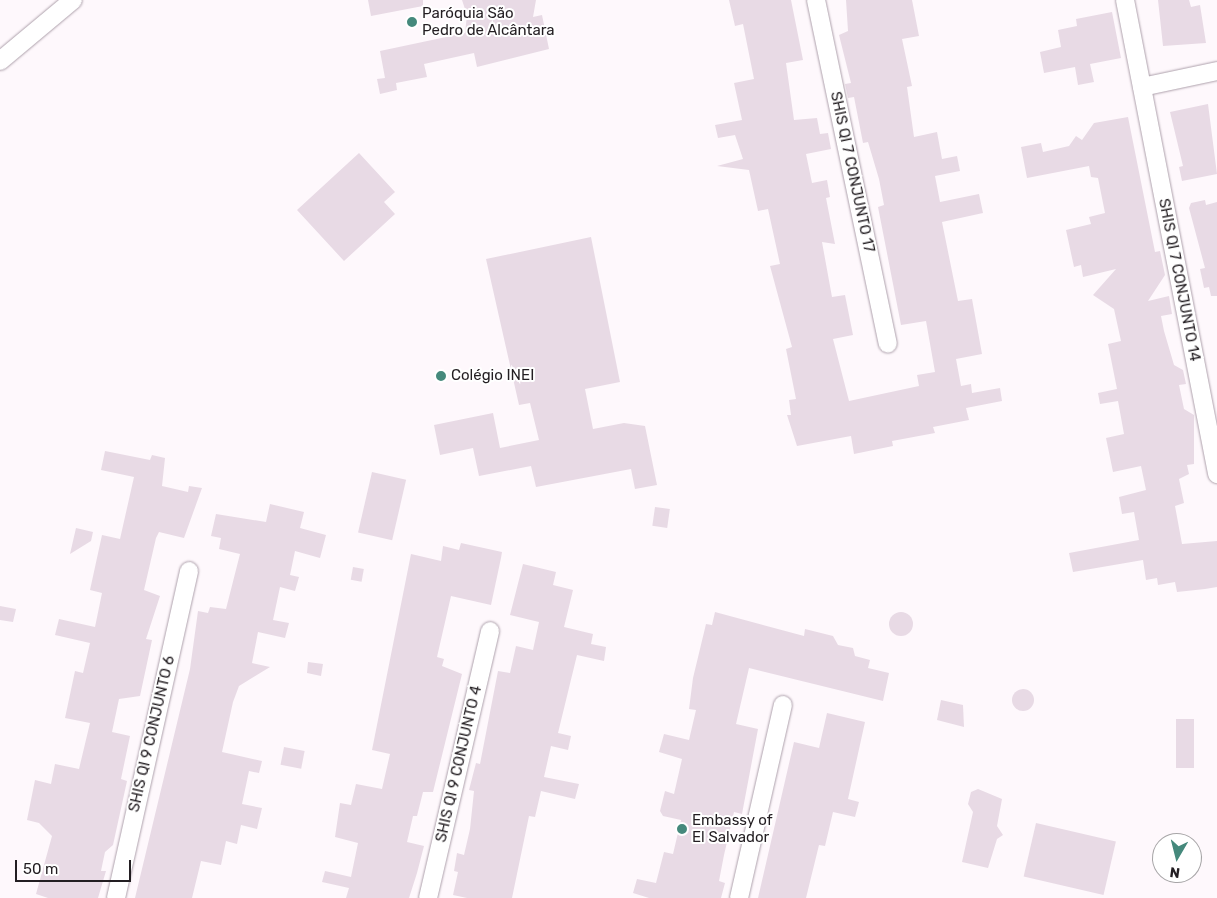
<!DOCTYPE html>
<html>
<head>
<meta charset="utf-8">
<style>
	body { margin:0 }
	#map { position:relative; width:1217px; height:898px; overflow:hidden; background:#fef8fc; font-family:Rubik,sans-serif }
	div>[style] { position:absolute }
	.building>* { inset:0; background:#e8dae5; transform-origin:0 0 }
	.round { border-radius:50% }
	.roads { filter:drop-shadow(0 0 1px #aea1ac) drop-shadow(0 0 1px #aea1ac) }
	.minor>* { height:18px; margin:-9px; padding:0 9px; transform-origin:9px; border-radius:9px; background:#fff }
	.dots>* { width:14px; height:14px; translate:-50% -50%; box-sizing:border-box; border:2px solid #fff; border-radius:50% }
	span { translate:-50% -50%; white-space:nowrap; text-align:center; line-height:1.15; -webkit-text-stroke:4px #fff; paint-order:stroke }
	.poi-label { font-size:15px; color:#231e22 }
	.left { translate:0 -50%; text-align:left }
	.street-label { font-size:15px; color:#231e22 }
	.north { position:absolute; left:1152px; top:833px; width:50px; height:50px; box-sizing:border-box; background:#fff; border:1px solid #a7a5a7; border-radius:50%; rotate:188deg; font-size:14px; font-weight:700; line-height:20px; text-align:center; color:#231e22 }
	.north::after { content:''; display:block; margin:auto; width:18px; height:22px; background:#45897c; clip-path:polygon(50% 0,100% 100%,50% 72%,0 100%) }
	.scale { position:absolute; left:15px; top:860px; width:116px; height:22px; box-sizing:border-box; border:2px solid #231e22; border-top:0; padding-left:6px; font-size:15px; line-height:18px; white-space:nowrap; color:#231e22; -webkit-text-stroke:4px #fff; paint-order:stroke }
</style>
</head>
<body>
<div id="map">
	<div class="building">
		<i style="clip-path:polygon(368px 0,423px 0,423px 6px,371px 16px)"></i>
		<i style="clip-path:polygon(462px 0,536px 0,533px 17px,542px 15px,549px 49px,477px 67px,474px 53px,424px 64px,427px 77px,396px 83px,397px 90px,380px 94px,377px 79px,385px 78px,380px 51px,465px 33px,467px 15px)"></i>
		<i style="clip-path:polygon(729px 0,791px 0,803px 60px,786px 63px,794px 120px,817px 118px,820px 134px,828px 133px,831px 149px,806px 154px,812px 183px,827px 180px,830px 197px,826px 198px,835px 244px,822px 242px,832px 297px,845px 295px,853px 335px,833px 339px,849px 401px,919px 386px,917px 375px,935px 372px,926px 321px,901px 325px,878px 207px,884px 205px,879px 179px,868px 142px,863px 143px,854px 97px,848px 98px,845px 84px,851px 83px,839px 35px,848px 31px,846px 0,912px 0,919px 36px,902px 39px,912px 86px,907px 87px,914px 137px,937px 132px,942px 159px,957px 156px,960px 171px,935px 176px,940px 202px,979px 194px,983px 213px,942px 222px,958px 301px,972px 299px,982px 354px,956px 359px,961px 386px,971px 384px,972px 393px,1000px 388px,1002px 401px,966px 408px,969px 420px,933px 427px,935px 433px,892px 441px,893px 446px,854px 454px,851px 436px,797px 446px,787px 415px,791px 415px,789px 400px,796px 399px,786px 349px,792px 347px,770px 266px,780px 264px,768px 209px,758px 211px,749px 170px,717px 166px,743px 159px,735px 135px,718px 138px,715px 125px,742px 120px,734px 83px,754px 79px,743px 24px,735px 26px)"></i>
		<i style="clip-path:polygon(1158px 0,1189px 0,1191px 7px,1200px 5px,1206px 43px,1163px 46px)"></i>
		<i style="clip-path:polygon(1112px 12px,1121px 58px,1090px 64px,1094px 82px,1078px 85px,1075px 67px,1044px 73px,1040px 52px,1061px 47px,1058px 30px,1077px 26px,1076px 19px)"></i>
		<i style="clip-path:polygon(1208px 104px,1217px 174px,1182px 181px,1179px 167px,1183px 166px,1170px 112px)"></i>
		<i style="clip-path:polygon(1128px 117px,1155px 252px,1160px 251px,1165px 275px,1148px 301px,1169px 296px,1172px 314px,1161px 316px,1164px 331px,1174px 365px,1183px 370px,1186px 384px,1179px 385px,1184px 409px,1194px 415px,1194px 464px,1187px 465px,1189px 474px,1179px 479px,1184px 503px,1175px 506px,1182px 544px,1217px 541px,1217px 587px,1205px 589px,1177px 592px,1175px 582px,1158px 585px,1157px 578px,1146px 580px,1143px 560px,1073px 572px,1069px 553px,1139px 540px,1134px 512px,1122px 514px,1119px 497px,1146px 490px,1141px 466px,1113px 472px,1106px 438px,1124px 434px,1118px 401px,1100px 404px,1098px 393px,1117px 389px,1108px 344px,1121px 341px,1114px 309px,1093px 295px,1116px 269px,1083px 277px,1081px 265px,1074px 267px,1066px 230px,1091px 224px,1089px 217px,1105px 213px,1098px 178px,1091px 177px,1089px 166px,1027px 178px,1021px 147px,1041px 143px,1043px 152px,1069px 146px,1076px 136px,1082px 140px,1094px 123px)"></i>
		<i style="clip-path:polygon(359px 153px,395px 192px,384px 202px,395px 214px,344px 261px,297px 210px)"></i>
		<i style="clip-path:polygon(1205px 200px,1206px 205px,1217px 202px,1217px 296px,1211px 296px,1209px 287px,1204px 288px,1200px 269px,1205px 268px,1189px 208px,1191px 203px)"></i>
		<i style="clip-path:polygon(591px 237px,620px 382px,585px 389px,593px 429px,624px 423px,645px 426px,657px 485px,635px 489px,631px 469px,536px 487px,531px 466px,479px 476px,473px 448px,440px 455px,434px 425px,493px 413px,500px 448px,539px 440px,530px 403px,519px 405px,486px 259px)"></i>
		<i style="clip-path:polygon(105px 451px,150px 460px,152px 455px,165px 458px,162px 486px,188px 492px,189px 486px,202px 488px,184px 538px,159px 532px,156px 538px,144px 590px,160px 596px,146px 639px,152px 640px,140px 696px,119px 699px,112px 732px,130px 736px,121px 779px,127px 781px,113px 845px,105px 852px,101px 871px,106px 871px,98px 898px,48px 898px,36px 894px,52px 836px,39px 823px,27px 820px,35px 780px,51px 784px,55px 764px,79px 769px,90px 723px,65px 718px,75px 671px,83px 673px,90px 643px,55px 635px,59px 619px,95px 627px,102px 593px,90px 590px,102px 535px,120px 539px,134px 477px,101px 470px)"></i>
		<i style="left:372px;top:472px;width:35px;height:62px;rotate:13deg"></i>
		<i style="clip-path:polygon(270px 504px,304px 512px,300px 528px,326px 535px,320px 558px,295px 551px,290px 575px,299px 577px,295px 591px,280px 587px,273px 620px,289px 623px,285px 638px,258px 632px,252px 663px,270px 667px,239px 686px,233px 702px,222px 752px,262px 761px,259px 773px,249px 771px,242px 804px,262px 808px,257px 829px,241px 825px,237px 844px,226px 841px,221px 865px,201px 861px,192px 898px,135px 898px,190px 669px,198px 611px,208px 613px,210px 607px,226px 609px,240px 554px,219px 549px,221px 538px,211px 536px,216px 514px,266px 522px)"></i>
		<i style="left:655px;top:507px;width:15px;height:19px;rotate:8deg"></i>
		<i style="clip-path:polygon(76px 528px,93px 532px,91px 541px,70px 554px)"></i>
		<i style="clip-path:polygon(461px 543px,502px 552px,501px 558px,491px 605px,451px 596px,437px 657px,444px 659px,442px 666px,462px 674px,433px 792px,423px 792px,417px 816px,413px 816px,407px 842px,424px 846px,417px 873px,409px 898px,346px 898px,349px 888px,322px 882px,325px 871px,351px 877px,358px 843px,335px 837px,340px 803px,351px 805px,356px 784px,382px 789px,390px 754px,372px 750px,411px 554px,441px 561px,443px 546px,459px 550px)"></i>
		<i style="clip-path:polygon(523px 564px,556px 572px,553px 585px,573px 590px,564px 627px,593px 634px,591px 644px,606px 647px,604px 661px,577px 655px,558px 733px,571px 736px,568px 750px,551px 746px,544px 777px,579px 784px,575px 799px,541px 791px,535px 817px,529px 816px,512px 898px,467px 898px,453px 895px,458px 872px,454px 871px,457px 853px,464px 855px,470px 829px,474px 791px,469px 790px,476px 763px,480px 764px,498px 671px,510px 673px,516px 646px,533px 650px,539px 622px,510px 615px)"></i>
		<i style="left:353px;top:567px;width:11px;height:13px;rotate:10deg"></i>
		<i style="clip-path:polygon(0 606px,16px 609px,13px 622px,0 620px)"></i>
		<i class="round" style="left:889px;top:612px;width:24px;height:24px"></i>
		<i style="clip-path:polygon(715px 612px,804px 636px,805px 629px,833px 636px,838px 645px,853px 648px,855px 656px,870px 660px,868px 668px,889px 673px,883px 701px,749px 668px,736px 724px,758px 729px,742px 814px,734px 812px,724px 855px,719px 881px,725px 883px,721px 898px,649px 898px,633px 893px,637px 879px,656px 883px,664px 852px,673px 854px,681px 820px,663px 816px,660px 811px,665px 791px,674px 794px,682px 759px,659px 752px,664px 734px,689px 740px,696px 710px,689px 709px,693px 678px,706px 624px,712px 625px)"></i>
		<i style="clip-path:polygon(308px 662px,323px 664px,321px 676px,307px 673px)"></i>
		<i class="round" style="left:1012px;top:689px;width:22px;height:22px"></i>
		<i style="clip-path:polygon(941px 700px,963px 705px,964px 727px,937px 720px)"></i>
		<i style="clip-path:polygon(827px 713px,865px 722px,848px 799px,859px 802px,855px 817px,833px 812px,825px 846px,819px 845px,806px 898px,758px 898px,794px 742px,819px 748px)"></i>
		<i style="left:1176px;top:719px;width:18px;height:49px"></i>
		<i style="left:284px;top:747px;width:21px;height:18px;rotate:11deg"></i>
		<i style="clip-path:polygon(978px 789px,1002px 799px,997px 826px,1003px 835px,997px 839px,988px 868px,962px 862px,973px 812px,968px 804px,971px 792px)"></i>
		<i style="left:1036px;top:823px;width:82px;height:55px;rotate:13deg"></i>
	</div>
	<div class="roads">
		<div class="minor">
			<i style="left:816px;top:0;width:351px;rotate:78.2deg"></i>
			<i style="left:1125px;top:0;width:483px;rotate:79deg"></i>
			<i style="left:0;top:61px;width:95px;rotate:-39.9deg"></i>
			<i style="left:1142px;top:87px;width:77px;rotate:-12deg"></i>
			<i style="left:116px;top:898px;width:335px;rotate:-77.4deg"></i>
			<i style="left:428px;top:898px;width:274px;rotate:-76.9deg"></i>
			<i style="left:739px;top:898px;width:198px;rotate:-77.2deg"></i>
		</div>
	</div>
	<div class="dots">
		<i style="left:412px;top:22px;background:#45897c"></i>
		<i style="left:441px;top:376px;background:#45897c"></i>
		<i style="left:682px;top:829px;background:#45897c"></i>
	</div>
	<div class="poi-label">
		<span class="left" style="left:422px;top:22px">Paróquia São<br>Pedro de Alcântara</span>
		<span class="left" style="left:451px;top:376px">Colégio INEI</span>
		<span class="left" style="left:692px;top:829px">Embassy of<br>El Salvador</span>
	</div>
	<div class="street-label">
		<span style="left:852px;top:172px;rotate:78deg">SHIS QI 7 CONJUNTO 17</span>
		<span style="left:1179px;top:280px;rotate:79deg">SHIS QI 7 CONJUNTO 14</span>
		<span style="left:152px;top:734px;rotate:-77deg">SHIS QI 9 CONJUNTO 6</span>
		<span style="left:459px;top:764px;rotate:-77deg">SHIS QI 9 CONJUNTO 4</span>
	</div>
	<div class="north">N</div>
	<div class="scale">50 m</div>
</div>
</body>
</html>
